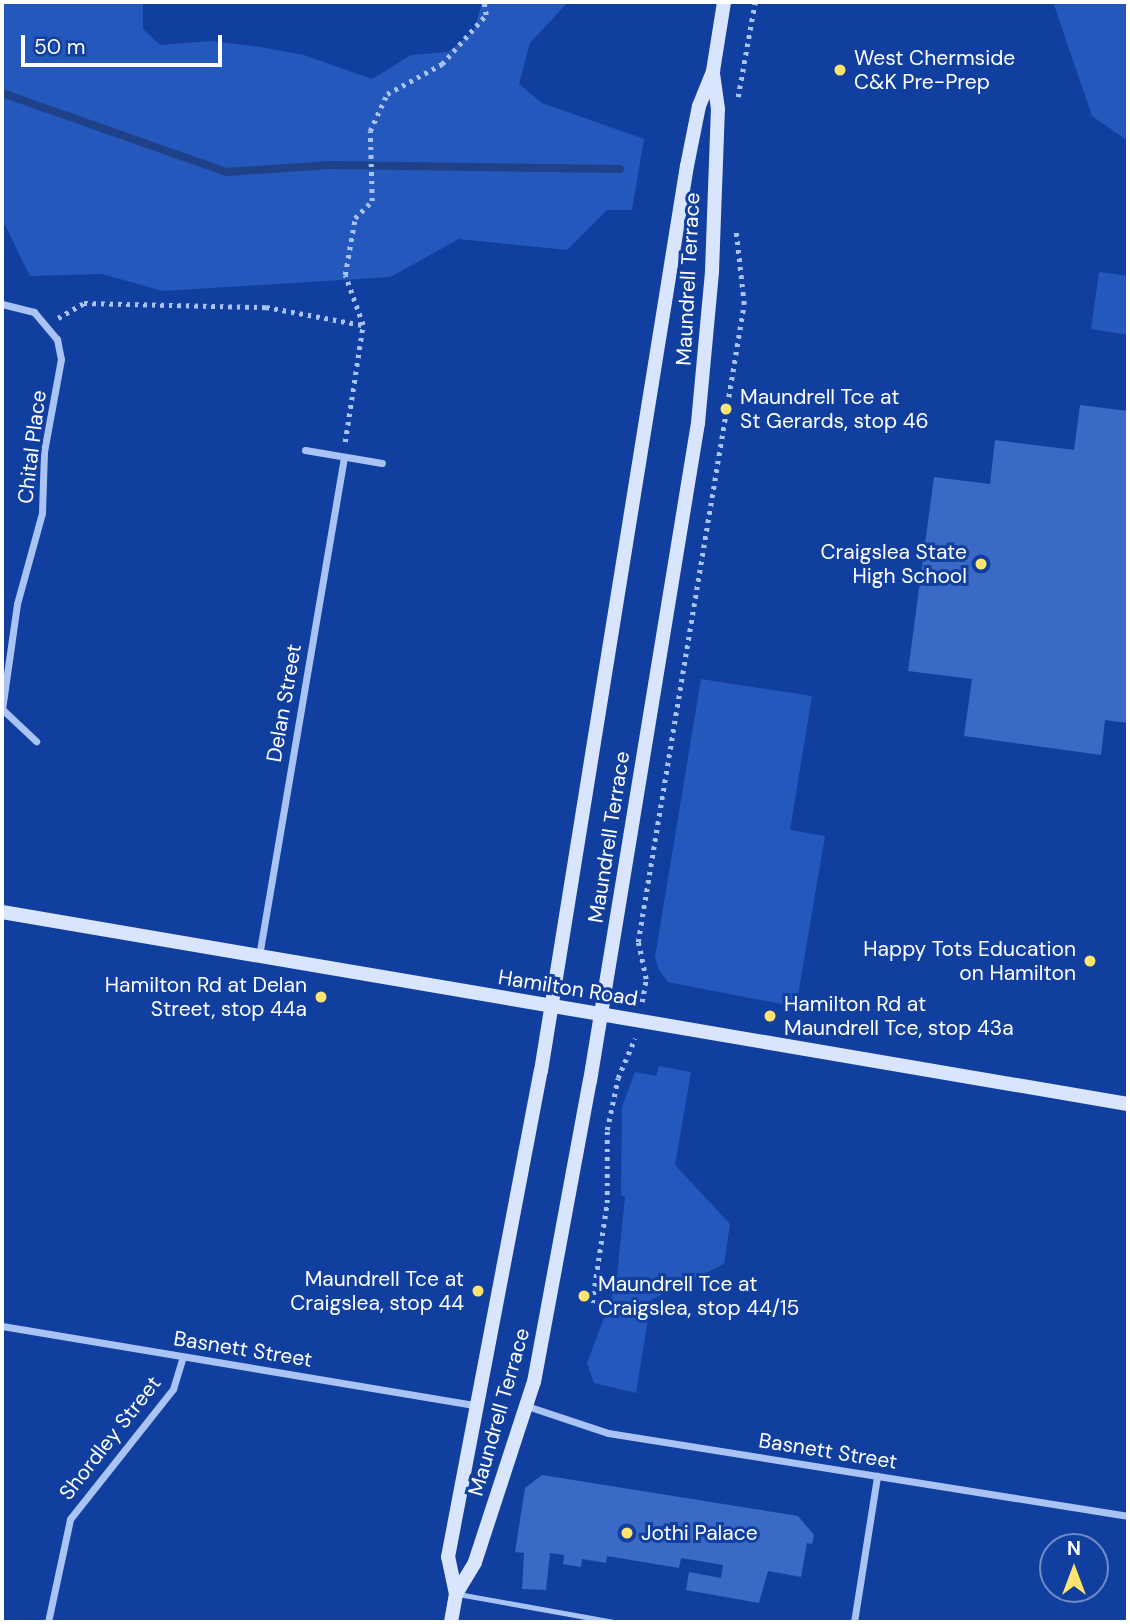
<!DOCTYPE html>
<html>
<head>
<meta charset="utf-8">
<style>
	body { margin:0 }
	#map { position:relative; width:1130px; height:1624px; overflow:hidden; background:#113f9f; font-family:"DM Sans",sans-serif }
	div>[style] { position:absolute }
	.green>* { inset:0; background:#2458bd }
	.stream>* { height:8px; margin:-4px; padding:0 4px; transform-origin:4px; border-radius:4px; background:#1f418a }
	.building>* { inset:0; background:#3a69c6 }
	.path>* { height:4.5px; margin-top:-2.25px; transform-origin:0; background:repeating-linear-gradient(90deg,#a9c3f5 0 3.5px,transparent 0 8.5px) }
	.service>* { height:5px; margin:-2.5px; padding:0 2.5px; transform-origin:2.5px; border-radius:2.5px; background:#a9c3f5 }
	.minor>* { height:7px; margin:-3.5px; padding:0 3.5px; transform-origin:3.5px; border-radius:3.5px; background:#a9c3f5 }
	.secondary>* { height:14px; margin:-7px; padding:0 7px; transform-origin:7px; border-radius:7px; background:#d9e5fd }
	.dots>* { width:19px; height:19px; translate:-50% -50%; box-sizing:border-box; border:4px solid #113f9f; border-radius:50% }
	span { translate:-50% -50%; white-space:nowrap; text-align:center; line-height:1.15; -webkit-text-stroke:6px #113f9f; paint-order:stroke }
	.poi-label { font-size:21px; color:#fff }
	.left { translate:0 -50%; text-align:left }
	.right { translate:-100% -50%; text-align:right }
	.street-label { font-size:21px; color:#fff }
	.frame { position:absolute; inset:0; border:4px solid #fff; pointer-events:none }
	.north { position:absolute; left:1039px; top:1533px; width:70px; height:70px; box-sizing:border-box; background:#113f9f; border:2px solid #708cc5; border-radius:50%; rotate:0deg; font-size:19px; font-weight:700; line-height:28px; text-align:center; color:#fff }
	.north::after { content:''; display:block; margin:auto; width:24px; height:32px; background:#ffe56d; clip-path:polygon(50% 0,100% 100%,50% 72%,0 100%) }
	.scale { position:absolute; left:21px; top:35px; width:201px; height:32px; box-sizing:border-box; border:4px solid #fff; border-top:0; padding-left:9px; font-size:21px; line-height:24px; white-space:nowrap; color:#fff; -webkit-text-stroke:5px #113f9f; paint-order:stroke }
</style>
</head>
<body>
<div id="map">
	<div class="green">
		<i style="clip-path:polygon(2px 2px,143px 2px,143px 29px,160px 45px,212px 41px,260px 47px,304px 55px,372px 79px,411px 55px,448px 52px,474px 31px,482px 2px,568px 2px,530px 43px,519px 84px,542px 103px,644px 139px,632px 210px,607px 210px,567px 250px,459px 239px,390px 277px,163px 291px,102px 274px,30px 276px,2px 219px)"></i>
		<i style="clip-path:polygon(1053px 2px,1128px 2px,1128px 141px,1092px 116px)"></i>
		<i style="clip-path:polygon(1099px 272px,1128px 276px,1128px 335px,1091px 329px)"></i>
		<i style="clip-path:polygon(701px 679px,812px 696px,790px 830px,825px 836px,796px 1007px,668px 982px,659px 970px,655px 957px)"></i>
		<i style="clip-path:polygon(659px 1066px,691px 1072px,675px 1165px,730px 1224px,724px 1264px,651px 1300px,636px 1393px,594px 1383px,587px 1363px,616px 1286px,625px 1197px,621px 1195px,622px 1107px,635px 1072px,656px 1076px)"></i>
	</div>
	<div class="stream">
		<i style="left:2px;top:93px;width:238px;rotate:19.4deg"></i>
		<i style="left:226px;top:172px;width:105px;rotate:-3.8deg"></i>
		<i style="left:331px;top:165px;width:289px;rotate:0.8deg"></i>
	</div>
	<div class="building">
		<i style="clip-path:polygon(1080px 405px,1128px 411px,1128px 723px,1105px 720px,1101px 755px,964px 736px,972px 679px,908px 671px,934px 477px,990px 484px,995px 440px,1074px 450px)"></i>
		<i style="clip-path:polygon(542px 1475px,798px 1516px,814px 1535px,812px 1544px,807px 1543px,801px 1577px,768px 1571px,759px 1603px,686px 1590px,689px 1572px,721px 1578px,723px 1565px,681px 1558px,679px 1568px,607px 1556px,606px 1563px,582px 1559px,581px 1567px,563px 1564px,564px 1555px,550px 1553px,546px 1590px,522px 1589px,524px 1553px,515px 1552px,525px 1488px)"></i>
	</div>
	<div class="path">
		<i style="left:738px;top:97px;width:97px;rotate:-79.9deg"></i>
		<i style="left:58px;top:318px;width:30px;rotate:-30deg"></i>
		<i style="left:84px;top:303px;width:182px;rotate:1.3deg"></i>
		<i style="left:266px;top:307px;width:98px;rotate:10.6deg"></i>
		<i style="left:345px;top:442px;width:118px;rotate:-81.3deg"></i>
		<i style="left:363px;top:325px;width:53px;rotate:-109.8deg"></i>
		<i style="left:345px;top:275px;width:58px;rotate:-80deg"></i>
		<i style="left:355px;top:218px;width:24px;rotate:-45deg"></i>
		<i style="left:372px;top:201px;width:70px;rotate:-91.6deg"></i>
		<i style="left:370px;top:131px;width:41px;rotate:-65.3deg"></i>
		<i style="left:387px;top:94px;width:63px;rotate:-28.6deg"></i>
		<i style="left:442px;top:64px;width:66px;rotate:-48.1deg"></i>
		<i style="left:486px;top:15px;width:13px;rotate:-99deg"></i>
		<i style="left:642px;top:1002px;width:23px;rotate:-80deg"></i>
		<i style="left:646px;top:979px;width:38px;rotate:-102deg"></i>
		<i style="left:638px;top:942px;width:647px;rotate:-80.57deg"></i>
		<i style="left:744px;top:304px;width:73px;rotate:-96.3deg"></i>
		<i style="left:592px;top:1303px;width:101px;rotate:-81.5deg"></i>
		<i style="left:607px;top:1203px;width:73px;rotate:-90deg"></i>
		<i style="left:607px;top:1130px;width:53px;rotate:-78.1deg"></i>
		<i style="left:618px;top:1078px;width:43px;rotate:-67deg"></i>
	</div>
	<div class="service">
		<i style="left:458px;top:1594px;width:158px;rotate:10.2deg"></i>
	</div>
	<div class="minor">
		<i style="left:2px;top:304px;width:33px;rotate:14deg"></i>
		<i style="left:34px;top:312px;width:35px;rotate:50deg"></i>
		<i style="left:57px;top:339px;width:20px;rotate:79deg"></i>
		<i style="left:61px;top:359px;width:95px;rotate:100.4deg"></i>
		<i style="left:44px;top:452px;width:61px;rotate:91.9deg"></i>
		<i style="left:42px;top:513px;width:94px;rotate:105.4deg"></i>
		<i style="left:17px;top:604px;width:106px;rotate:98.1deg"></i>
		<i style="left:305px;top:450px;width:78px;rotate:9.6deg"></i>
		<i style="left:2px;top:709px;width:47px;rotate:43.3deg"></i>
		<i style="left:259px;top:956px;width:506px;rotate:-80.33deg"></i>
		<i style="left:2px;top:1326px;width:483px;rotate:9.5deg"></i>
		<i style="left:527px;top:1406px;width:85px;rotate:18.4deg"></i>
		<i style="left:608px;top:1433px;width:527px;rotate:9.07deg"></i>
		<i style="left:48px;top:1622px;width:105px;rotate:-77.9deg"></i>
		<i style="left:70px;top:1519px;width:166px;rotate:-51.6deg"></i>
		<i style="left:173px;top:1389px;width:34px;rotate:-73deg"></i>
		<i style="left:854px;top:1622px;width:148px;rotate:-81deg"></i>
	</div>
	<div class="secondary">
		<i style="left:2px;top:912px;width:1142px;rotate:9.68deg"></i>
		<i style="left:456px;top:1594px;width:38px;rotate:-102deg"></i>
		<i style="left:448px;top:1557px;width:495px;rotate:-79.2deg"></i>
		<i style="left:541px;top:1071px;width:917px;rotate:-80.84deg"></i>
		<i style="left:687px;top:166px;width:61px;rotate:-78.7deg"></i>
		<i style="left:699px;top:106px;width:38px;rotate:-68deg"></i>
		<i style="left:713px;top:71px;width:70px;rotate:-80.9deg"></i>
		<i style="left:451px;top:1622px;width:28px;rotate:-80deg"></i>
		<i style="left:456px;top:1594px;width:37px;rotate:-59deg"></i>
		<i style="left:475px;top:1562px;width:189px;rotate:-71.9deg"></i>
		<i style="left:534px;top:1382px;width:306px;rotate:-79.5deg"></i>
		<i style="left:590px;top:1081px;width:667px;rotate:-80.68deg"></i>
		<i style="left:698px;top:423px;width:153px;rotate:-84.7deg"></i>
		<i style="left:712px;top:271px;width:162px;rotate:-87.9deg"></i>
		<i style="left:718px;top:109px;width:36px;rotate:-98deg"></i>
	</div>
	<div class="dots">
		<i style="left:840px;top:70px;background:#ffe56d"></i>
		<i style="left:726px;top:409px;background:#ffe56d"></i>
		<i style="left:981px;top:564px;background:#ffe56d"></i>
		<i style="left:1090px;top:961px;background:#ffe56d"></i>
		<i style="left:321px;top:997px;background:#ffe56d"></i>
		<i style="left:770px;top:1016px;background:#ffe56d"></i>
		<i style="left:478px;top:1291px;background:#ffe56d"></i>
		<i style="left:584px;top:1296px;background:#ffe56d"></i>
		<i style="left:627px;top:1533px;background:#ffe56d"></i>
	</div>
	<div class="poi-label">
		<span class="left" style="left:854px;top:70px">West Chermside<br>C&amp;K Pre-Prep</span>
		<span class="left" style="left:740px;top:409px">Maundrell Tce at<br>St Gerards, stop 46</span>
		<span class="right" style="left:967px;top:564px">Craigslea State<br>High School</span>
		<span class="right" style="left:1076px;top:961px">Happy Tots Education<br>on Hamilton</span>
		<span class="right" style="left:307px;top:997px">Hamilton Rd at Delan<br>Street, stop 44a</span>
		<span class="left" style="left:784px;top:1016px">Hamilton Rd at<br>Maundrell Tce, stop 43a</span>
		<span class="right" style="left:464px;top:1291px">Maundrell Tce at<br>Craigslea, stop 44</span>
		<span class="left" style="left:598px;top:1296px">Maundrell Tce at<br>Craigslea, stop 44/15</span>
		<span class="left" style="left:641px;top:1533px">Jothi Palace</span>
	</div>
	<div class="street-label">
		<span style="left:688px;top:279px;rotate:-87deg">Maundrell Terrace</span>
		<span style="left:32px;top:447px;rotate:-83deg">Chital Place</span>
		<span style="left:284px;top:703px;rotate:-80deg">Delan Street</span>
		<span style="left:609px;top:837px;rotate:-81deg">Maundrell Terrace</span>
		<span style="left:568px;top:988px;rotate:9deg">Hamilton Road</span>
		<span style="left:243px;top:1349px;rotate:9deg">Basnett Street</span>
		<span style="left:499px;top:1412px;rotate:-74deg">Maundrell Terrace</span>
		<span style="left:110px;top:1438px;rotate:-52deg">Shordley Street</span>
		<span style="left:828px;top:1451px;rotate:9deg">Basnett Street</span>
	</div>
	<div class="frame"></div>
	<div class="north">N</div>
	<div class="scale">50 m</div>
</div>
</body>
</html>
